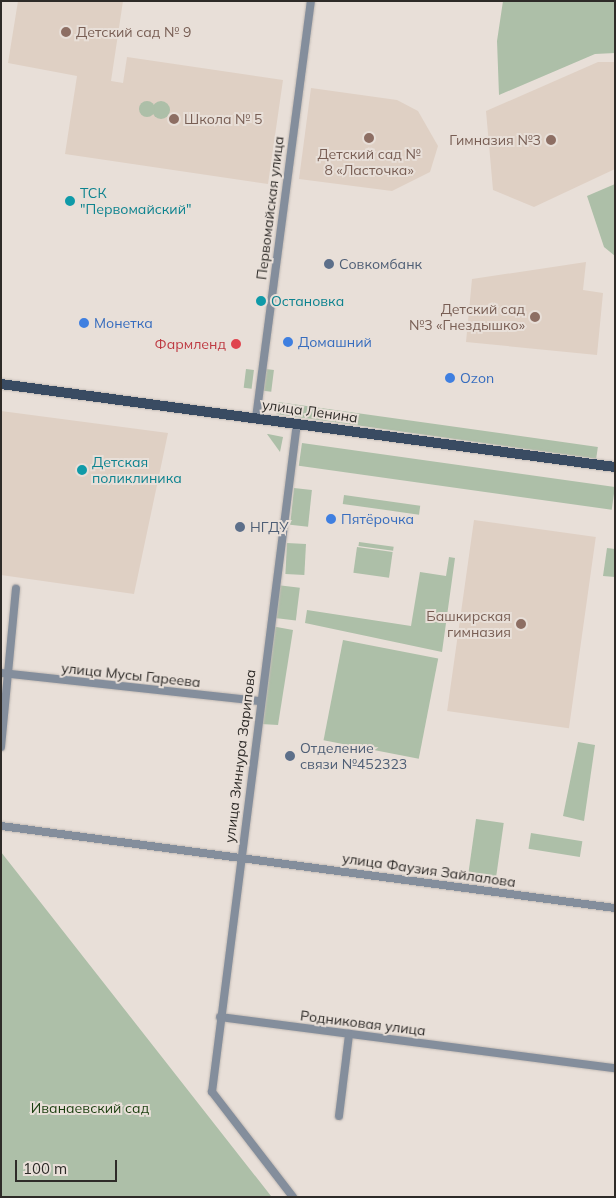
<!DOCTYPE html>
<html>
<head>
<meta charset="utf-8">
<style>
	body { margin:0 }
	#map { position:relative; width:616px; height:1198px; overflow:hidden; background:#e8dfd8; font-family:Mulish,sans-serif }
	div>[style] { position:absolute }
	.built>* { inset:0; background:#dfd0c4; transform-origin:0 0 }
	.green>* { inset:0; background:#adbfa8; transform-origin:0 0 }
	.round { border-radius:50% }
	.roads { filter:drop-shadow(0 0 1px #c3bbb5) drop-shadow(0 0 1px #c3bbb5) }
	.minor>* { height:8px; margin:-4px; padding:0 4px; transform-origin:4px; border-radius:4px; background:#848e9c }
	.major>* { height:10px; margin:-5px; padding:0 5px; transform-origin:5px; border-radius:5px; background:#394b62 }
	.dots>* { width:14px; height:14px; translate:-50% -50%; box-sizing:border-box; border:2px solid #e8dfd8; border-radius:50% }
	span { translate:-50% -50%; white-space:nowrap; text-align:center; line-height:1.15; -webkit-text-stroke:4px #e8dfd8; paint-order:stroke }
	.education-label { font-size:14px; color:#785e54 }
	.left { translate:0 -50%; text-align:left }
	.right { translate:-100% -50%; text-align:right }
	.culture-label { font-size:14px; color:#0d838f }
	.street-label { font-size:14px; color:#2e2b28 }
	.service-label { font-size:14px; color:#4e5e75 }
	.shop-label { font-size:14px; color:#366cbe }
	.health-label { font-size:14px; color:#be3a42 }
	.park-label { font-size:14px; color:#1b3e0f }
	.frame { position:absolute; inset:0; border:2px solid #2e2b28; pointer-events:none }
	.scale { position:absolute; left:15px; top:1160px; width:102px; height:22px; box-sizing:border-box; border:2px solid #2e2b28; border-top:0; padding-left:6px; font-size:15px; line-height:18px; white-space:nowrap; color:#2e2b28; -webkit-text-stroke:4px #e8dfd8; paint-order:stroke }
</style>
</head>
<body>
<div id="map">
	<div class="built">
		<i style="clip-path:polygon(18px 1px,123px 1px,111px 81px,123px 83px,127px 57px,283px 80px,268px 184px,65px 154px,77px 76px,8px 63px)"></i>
		<i style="clip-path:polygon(598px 62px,615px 62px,615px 169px,534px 207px,493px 190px,486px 111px)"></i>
		<i style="clip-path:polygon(311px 88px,397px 100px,418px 111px,438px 146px,430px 172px,392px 191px,299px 179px)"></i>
		<i style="clip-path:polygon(586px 262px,583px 290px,603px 293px,597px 355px,466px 342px,472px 279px)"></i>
		<i style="clip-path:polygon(1px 411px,168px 433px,134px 594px,1px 575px)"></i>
		<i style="left:474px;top:520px;width:123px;height:193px;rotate:8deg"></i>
	</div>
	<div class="green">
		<i style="clip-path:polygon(503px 1px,615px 1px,615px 53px,595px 54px,499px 95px,497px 41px)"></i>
		<i class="round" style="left:152px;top:101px;width:18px;height:18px"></i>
		<i class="round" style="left:139px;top:101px;width:16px;height:16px"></i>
		<i style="clip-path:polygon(615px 184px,615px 256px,604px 247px,587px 196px)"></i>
		<i style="left:246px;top:369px;width:8px;height:19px;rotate:7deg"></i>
		<i style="left:266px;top:369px;width:8px;height:22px;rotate:7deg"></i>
		<i style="left:278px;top:402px;width:323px;height:12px;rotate:8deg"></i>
		<i style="clip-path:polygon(268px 434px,283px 437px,280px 452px,267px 434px)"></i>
		<i style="left:302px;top:443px;width:316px;height:23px;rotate:8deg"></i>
		<i style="left:294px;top:488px;width:18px;height:37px;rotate:6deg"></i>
		<i style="left:344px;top:495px;width:77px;height:9px;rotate:8deg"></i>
		<i style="left:359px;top:542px;width:35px;height:4px;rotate:8deg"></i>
		<i style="left:287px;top:543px;width:19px;height:31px;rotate:3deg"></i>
		<i style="left:357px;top:547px;width:36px;height:26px;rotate:8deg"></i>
		<i style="clip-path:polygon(607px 548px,615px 549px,615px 577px,603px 576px)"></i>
		<i style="clip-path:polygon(449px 557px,455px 558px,442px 652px,305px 623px,307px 610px,411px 626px,420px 572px,446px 576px)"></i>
		<i style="left:277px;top:585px;width:23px;height:33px;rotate:7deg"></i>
		<i style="clip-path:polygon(271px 626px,293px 630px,278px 725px,261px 724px)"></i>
		<i style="left:343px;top:640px;width:97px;height:102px;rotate:11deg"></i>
		<i style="clip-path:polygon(578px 742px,595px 745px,584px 821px,563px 816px)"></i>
		<i style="left:476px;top:819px;width:28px;height:56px;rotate:8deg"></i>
		<i style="left:531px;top:833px;width:52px;height:16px;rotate:9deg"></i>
		<i style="clip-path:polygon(1px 852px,271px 1196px,272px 1197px,1px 1197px)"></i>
	</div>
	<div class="roads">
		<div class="minor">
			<i style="left:256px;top:418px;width:421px;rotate:-82.5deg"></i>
			<i style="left:1px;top:673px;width:260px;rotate:6.2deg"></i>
			<i style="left:1px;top:747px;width:159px;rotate:-84.6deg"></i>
			<i style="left:1px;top:826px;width:619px;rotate:7.61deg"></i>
			<i style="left:220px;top:1017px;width:398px;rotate:7.4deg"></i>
			<i style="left:339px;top:1116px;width:83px;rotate:-83deg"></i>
			<i style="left:293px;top:1197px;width:133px;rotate:-127.6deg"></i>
			<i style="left:212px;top:1092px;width:674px;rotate:-82.76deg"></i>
		</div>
		<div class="major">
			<i style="left:1px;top:384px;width:620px;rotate:7.7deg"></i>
		</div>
	</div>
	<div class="dots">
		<i style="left:66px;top:32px;background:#8d6e63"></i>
		<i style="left:174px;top:119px;background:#8d6e63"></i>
		<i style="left:369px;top:138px;background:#8d6e63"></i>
		<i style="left:551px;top:140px;background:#8d6e63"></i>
		<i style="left:70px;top:201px;background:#0f9aa8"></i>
		<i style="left:329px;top:264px;background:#5c6f8a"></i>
		<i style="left:261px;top:301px;background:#0f9aa8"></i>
		<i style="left:535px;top:317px;background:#8d6e63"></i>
		<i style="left:84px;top:323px;background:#3f7fe0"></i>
		<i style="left:288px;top:342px;background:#3f7fe0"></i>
		<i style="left:236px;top:344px;background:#e0444e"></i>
		<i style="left:450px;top:378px;background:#3f7fe0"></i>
		<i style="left:82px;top:470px;background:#0f9aa8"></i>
		<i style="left:331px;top:519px;background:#3f7fe0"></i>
		<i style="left:240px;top:527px;background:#5c6f8a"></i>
		<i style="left:521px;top:624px;background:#8d6e63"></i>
		<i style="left:290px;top:756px;background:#5c6f8a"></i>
	</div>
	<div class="education-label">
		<span class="left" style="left:76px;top:32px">Детский сад № 9</span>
		<span class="left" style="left:184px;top:119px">Школа № 5</span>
		<span class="right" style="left:541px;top:140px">Гимназия №3</span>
		<span style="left:369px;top:162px">Детский сад №<br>8 «Ласточка»</span>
		<span class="right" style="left:525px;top:317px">Детский сад<br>№3 «Гнездышко»</span>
		<span class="right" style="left:511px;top:624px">Башкирская<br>гимназия</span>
	</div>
	<div class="culture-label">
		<span class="left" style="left:80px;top:201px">ТСК<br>"Первомайский"</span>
		<span class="left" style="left:271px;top:301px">Остановка</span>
		<span class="left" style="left:92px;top:470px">Детская<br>поликлиника</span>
	</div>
	<div class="street-label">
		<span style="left:270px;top:208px;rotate:-83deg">Первомайская улица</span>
		<span style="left:310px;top:411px;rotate:8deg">улица Ленина</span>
		<span style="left:131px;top:675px;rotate:6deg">улица Мусы Гареева</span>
		<span style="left:240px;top:756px;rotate:-83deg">улица Зиннура Зарипова</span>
		<span style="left:429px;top:870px;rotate:8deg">улица Фаузия Зайлалова</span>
		<span style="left:363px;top:1023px;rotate:7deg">Родниковая улица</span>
	</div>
	<div class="service-label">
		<span class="left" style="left:339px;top:264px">Совкомбанк</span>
		<span class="left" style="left:250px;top:527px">НГДУ</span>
		<span class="left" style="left:300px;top:756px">Отделение<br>связи №452323</span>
	</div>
	<div class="shop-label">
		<span class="left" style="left:94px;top:323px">Монетка</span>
		<span class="left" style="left:298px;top:342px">Домашний</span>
		<span class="left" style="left:460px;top:378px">Ozon</span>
		<span class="left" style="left:341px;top:519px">Пятёрочка</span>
	</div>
	<div class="health-label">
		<span class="right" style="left:226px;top:344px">Фармленд</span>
	</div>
	<div class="park-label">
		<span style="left:90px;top:1108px">Иванаевский сад</span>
	</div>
	<div class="frame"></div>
	<div class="scale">100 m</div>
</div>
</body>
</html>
